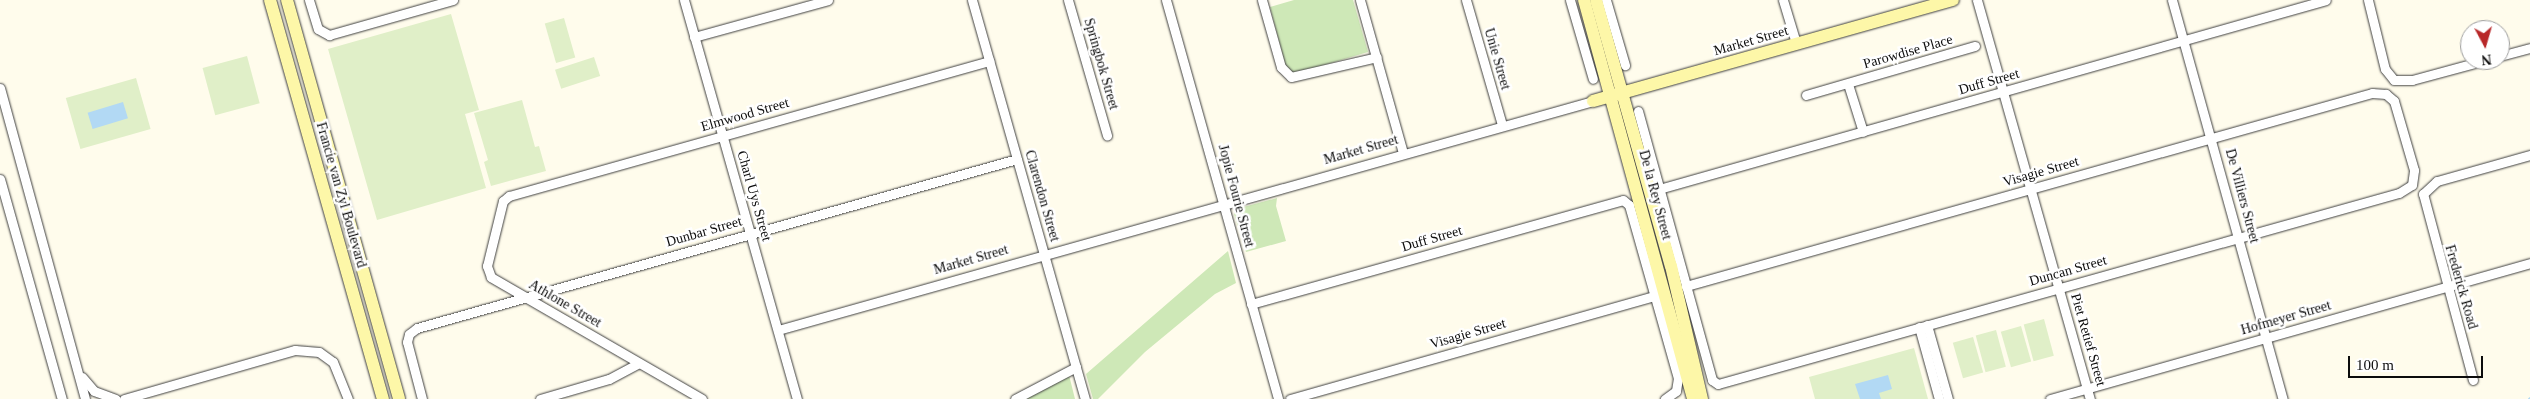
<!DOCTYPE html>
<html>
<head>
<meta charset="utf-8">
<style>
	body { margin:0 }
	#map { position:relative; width:2530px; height:399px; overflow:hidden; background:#fffcec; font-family:"Times New Roman",serif }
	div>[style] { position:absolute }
	.green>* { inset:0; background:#cee8b7 }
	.pitch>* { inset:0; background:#e0efc8; transform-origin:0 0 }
	.water>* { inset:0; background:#b2d9f4; transform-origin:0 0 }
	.stream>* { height:2.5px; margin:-1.25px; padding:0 1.25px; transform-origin:1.25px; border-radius:1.25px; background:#b2d9f4 }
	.roads { filter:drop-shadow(0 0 1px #3f3f3f) drop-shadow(0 0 1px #3f3f3f) }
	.street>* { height:9px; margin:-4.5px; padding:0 4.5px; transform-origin:4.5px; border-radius:4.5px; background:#fff }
	.secondary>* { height:12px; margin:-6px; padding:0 6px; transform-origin:6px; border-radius:6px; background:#fdf7a8 }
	span { translate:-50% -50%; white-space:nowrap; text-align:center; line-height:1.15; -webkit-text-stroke:5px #fff; paint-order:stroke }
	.street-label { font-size:14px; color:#0c0c0c }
	.north { position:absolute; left:2460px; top:20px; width:50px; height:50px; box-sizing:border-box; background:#fff; border:1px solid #9e9e9e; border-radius:50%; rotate:174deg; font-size:14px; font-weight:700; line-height:20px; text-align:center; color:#0c0c0c }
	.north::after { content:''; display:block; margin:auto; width:18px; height:22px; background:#b82829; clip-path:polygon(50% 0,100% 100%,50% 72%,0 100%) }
	.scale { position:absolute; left:2348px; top:356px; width:135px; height:22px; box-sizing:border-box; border:2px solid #0c0c0c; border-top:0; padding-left:6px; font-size:15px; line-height:18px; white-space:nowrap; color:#0c0c0c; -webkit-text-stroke:4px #fff; paint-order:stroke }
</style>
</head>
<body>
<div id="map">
	<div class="green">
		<i style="clip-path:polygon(1294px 0,1353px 0,1368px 52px,1294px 74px,1286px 67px,1270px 7px)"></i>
		<i style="clip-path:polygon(1277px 198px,1276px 206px,1286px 241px,1246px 252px,1234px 214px,1236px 209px)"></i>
		<i style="clip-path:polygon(1228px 251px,1236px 283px,1215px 294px,1145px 352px,1098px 399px,1093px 399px,1086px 374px)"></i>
		<i style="clip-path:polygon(1069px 375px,1075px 399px,1023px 399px)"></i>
	</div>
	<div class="pitch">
		<i style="clip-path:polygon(451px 14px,479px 110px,465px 114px,486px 188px,377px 220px,328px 49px)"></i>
		<i style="left:564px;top:18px;width:41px;height:20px;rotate:74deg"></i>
		<i style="left:247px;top:56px;width:49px;height:46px;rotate:75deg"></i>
		<i style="left:594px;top:57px;width:20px;height:41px;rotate:72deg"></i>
		<i style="left:136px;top:78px;width:53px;height:73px;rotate:74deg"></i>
		<i style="clip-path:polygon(522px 100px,535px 147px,539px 146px,546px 171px,491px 186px,484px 162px,488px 160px,474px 113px)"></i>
		<i style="left:2044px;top:319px;width:38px;height:21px;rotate:75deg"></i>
		<i style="left:2021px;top:326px;width:37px;height:21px;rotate:74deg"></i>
		<i style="left:1996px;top:330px;width:38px;height:21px;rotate:75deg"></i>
		<i style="left:1973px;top:337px;width:37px;height:21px;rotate:74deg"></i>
		<i style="clip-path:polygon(1914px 348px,1928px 399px,1815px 399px,1809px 377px)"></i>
	</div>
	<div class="water">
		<i style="left:123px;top:102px;width:17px;height:37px;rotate:73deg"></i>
		<i style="clip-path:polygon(1888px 375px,1892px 389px,1879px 393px,1881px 399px,1860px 399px,1855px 384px)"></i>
	</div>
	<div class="stream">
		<i style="left:2529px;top:399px;width:1px;rotate:-45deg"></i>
	</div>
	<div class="roads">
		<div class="street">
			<i style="left:309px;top:0;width:30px;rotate:73deg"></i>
			<i style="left:318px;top:29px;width:13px;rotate:29deg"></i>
			<i style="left:329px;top:35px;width:129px;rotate:-15.8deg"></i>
			<i style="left:684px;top:0;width:415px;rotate:74.2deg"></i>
			<i style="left:972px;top:0;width:415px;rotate:74.2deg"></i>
			<i style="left:1068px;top:0;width:141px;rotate:73.9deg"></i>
			<i style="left:1166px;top:0;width:414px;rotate:74.3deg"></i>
			<i style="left:1262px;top:0;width:70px;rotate:74.2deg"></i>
			<i style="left:1281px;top:67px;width:14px;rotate:45deg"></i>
			<i style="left:1291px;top:77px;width:88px;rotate:-13.1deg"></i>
			<i style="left:1360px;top:0;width:159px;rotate:74.3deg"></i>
			<i style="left:1466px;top:0;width:130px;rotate:73.9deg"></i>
			<i style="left:1570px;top:0;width:82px;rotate:73.8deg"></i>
			<i style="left:1606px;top:0;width:68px;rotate:73.7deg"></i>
			<i style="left:1783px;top:0;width:45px;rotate:73.2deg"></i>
			<i style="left:1977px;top:0;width:415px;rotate:74.2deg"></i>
			<i style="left:2172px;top:0;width:414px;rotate:74.5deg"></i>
			<i style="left:2368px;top:0;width:71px;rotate:76.2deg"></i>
			<i style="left:2385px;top:69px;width:14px;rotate:51deg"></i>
			<i style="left:2394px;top:80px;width:18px"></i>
			<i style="left:2412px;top:80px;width:77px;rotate:-15.1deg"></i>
			<i style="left:694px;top:37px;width:139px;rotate:-15.4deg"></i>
			<i style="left:2500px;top:56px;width:31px;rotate:-15deg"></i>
			<i style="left:1848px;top:84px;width:50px;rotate:72.6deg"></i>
			<i style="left:0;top:88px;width:322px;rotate:74.7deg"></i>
			<i style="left:1806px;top:95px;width:176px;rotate:-16.2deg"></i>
			<i style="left:1638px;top:111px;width:279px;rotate:74.6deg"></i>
			<i style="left:1712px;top:380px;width:7px;rotate:34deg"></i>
			<i style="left:1718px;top:384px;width:707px;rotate:-15.67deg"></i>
			<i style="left:2399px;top:193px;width:15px;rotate:-32deg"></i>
			<i style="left:2412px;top:185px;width:15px;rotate:-82deg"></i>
			<i style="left:2414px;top:170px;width:72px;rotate:-106.2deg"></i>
			<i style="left:2394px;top:101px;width:11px;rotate:-139deg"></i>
			<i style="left:2386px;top:94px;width:14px;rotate:-176deg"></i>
			<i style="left:2372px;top:93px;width:713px;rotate:164.29deg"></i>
			<i style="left:0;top:179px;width:229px;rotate:74.3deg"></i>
			<i style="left:1659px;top:189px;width:693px;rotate:-15.82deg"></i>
			<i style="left:1251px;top:304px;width:386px;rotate:-15.6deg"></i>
			<i style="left:1623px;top:200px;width:8px;rotate:40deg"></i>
			<i style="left:1629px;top:205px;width:180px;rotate:74.2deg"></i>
			<i style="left:1678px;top:378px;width:13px;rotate:99deg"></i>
			<i style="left:1676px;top:391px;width:14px;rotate:144deg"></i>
			<i style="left:1927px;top:325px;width:77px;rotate:74.2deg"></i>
			<i style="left:1919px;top:327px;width:75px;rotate:74.5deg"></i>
			<i style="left:778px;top:330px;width:847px;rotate:-15.69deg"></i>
			<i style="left:82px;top:377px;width:18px;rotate:49deg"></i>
			<i style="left:94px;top:391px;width:23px;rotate:20deg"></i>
			<i style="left:2473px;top:380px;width:193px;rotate:-105deg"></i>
			<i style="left:2423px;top:194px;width:19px;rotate:-43deg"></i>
			<i style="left:2437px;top:181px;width:97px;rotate:-15.6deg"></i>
			<i style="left:124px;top:399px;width:178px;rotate:-16deg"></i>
			<i style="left:295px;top:350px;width:24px;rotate:5deg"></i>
			<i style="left:319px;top:352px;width:17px;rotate:36deg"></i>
			<i style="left:333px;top:362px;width:40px;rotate:68deg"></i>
			<i style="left:422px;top:399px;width:59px;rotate:-104.7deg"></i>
			<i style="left:407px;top:342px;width:8px;rotate:-76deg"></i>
			<i style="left:409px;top:334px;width:10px;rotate:-37deg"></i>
			<i style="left:417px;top:328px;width:623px;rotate:-15.73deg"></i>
			<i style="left:540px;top:399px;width:72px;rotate:-16.2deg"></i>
			<i style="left:609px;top:379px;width:34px;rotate:-28deg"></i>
			<i style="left:702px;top:399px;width:244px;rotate:-150deg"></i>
			<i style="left:491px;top:277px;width:12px;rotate:-110deg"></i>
			<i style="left:487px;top:266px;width:67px;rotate:-76.2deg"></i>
			<i style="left:503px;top:201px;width:8px;rotate:-40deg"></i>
			<i style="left:509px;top:196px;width:499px;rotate:-15.7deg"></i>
			<i style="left:1015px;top:399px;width:69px;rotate:-27.7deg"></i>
			<i style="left:1290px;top:399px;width:378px;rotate:-15.8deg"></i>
			<i style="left:2050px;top:399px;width:499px;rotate:-15.8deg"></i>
		</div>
		<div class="secondary">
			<i style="left:270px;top:0;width:415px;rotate:74.2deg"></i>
			<i style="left:287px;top:0;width:414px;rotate:74.3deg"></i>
			<i style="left:1584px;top:0;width:414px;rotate:74.7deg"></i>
			<i style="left:1596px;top:0;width:276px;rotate:74.3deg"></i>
			<i style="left:1671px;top:266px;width:137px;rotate:76.9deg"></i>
			<i style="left:1593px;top:101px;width:374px;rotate:-15.7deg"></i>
		</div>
	</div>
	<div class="street-label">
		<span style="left:1751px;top:41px;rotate:-16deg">Market Street</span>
		<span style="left:1908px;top:52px;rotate:-16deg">Parowdise Place</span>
		<span style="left:1497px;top:59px;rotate:74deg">Unie Street</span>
		<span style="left:1101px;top:64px;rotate:74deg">Springbok Street</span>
		<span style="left:1989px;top:82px;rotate:-16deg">Duff Street</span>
		<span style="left:745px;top:115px;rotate:-16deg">Elmwood Street</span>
		<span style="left:1361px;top:150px;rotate:-16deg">Market Street</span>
		<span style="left:2041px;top:172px;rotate:-16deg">Visagie Street</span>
		<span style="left:341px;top:195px;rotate:74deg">Francie van Zyl Boulevard</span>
		<span style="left:1655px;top:195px;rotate:75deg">De la Rey Street</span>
		<span style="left:754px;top:196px;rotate:74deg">Charl Uys Street</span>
		<span style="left:1042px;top:196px;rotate:74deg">Clarendon Street</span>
		<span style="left:1236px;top:196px;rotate:75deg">Jopie Fourie Street</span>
		<span style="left:2242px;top:196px;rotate:75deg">De Villiers Street</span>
		<span style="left:704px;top:232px;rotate:-16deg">Dunbar Street</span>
		<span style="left:1432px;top:239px;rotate:-16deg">Duff Street</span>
		<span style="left:971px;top:260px;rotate:-16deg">Market Street</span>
		<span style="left:2068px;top:271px;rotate:-16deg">Duncan Street</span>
		<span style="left:2461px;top:287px;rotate:74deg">Frederick Road</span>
		<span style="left:565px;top:304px;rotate:30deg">Athlone Street</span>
		<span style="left:2286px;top:318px;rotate:-16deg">Hofmeyer Street</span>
		<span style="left:1468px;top:334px;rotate:-16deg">Visagie Street</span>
		<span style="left:2088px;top:340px;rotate:74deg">Piet Retief Street</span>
	</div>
	<div class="north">N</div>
	<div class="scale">100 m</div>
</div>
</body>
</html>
